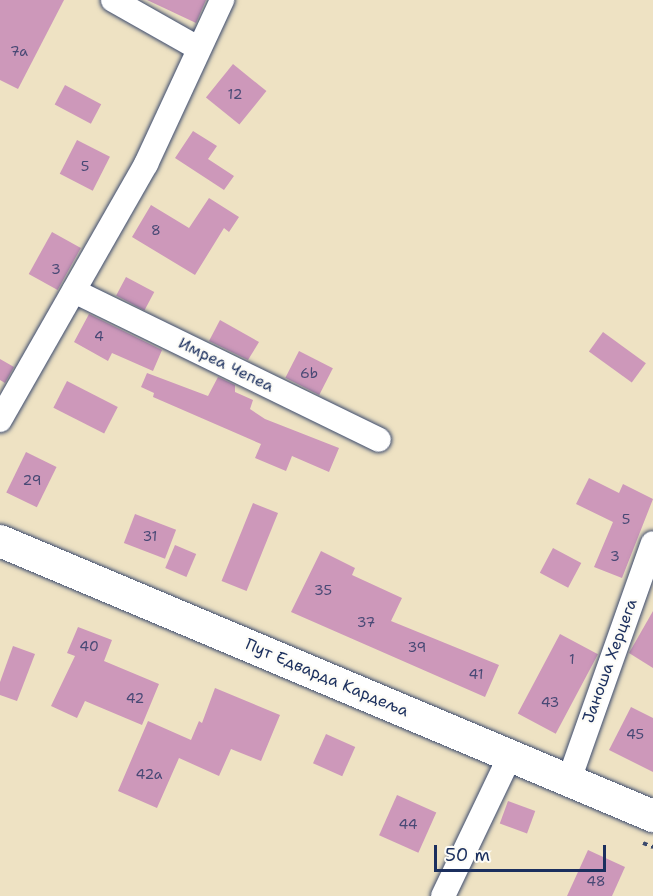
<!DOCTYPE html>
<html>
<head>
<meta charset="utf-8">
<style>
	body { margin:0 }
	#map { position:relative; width:653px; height:896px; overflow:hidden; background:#eee2c3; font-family:"Shantell Sans",sans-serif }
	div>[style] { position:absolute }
	.building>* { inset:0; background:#cd98ba; transform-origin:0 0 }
	.path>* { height:4px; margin-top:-2px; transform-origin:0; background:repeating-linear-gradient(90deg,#3b4a6d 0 4.5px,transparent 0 9px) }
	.roads { filter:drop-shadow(0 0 2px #3b4a6d) drop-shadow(0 0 2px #3b4a6d) }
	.minor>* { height:24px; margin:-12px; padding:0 12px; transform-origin:12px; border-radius:12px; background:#fff }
	.major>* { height:32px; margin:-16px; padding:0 16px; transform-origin:16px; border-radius:16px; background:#fff }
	span { translate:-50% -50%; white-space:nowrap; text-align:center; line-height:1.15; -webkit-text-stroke:4.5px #fdfcf7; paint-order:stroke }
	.number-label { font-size:14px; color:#484975 }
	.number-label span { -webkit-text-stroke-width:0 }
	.street-label { font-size:16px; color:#1b2f5e }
	.scale { position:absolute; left:434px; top:845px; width:172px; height:27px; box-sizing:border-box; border:3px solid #1b2f5e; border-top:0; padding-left:8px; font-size:18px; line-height:21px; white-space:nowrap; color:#1b2f5e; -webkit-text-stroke:4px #fdfcf7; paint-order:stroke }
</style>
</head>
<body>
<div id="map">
	<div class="building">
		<i style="clip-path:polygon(0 0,64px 0,18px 89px,0 80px)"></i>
		<i style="clip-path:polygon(147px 0,206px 0,196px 23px)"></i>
		<i style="left:233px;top:64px;width:43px;height:43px;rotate:39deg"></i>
		<i style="left:65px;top:85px;width:41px;height:22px;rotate:28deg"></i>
		<i style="clip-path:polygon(193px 131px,217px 146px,208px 159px,234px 176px,224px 190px,175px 158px)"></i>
		<i style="left:77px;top:140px;width:37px;height:38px;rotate:27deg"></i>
		<i style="clip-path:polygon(209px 198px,239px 217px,229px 232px,224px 228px,195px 275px,132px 237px,151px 205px,189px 228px)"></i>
		<i style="left:52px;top:232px;width:33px;height:48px;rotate:29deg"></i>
		<i style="left:126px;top:277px;width:32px;height:21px;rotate:28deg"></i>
		<i style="clip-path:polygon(89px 314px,162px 350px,153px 371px,112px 353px,108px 361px,74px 342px)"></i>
		<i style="clip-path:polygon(220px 320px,259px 342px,248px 360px,209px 341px)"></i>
		<i style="left:603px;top:332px;width:53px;height:24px;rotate:36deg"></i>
		<i style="left:299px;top:351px;width:38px;height:30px;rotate:27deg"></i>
		<i style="clip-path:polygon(0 359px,14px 367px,5px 383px,0 380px)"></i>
		<i style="clip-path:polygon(147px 373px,208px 396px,218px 377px,235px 385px,235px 392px,253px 400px,250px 409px,265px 419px,339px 448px,329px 472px,292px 456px,286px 471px,255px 458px,261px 444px,153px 397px,154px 393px,141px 387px)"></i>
		<i style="left:67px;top:381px;width:57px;height:30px;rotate:27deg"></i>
		<i style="left:26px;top:452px;width:34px;height:45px;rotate:26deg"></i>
		<i style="clip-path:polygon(589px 478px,619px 493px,623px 484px,653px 499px,622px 578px,594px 567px,613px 522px,576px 504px)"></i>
		<i style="left:253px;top:503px;width:27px;height:84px;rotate:22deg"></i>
		<i style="left:135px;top:514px;width:44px;height:31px;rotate:21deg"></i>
		<i style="left:175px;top:545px;width:23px;height:25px;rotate:23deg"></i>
		<i style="left:553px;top:548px;width:32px;height:28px;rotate:28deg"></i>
		<i style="clip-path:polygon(321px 551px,355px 568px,352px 575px,402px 598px,391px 621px,499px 665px,485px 697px,291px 612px)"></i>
		<i style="clip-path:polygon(653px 611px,653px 668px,629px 653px)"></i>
		<i style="clip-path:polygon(78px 627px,112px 640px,104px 661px,159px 684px,142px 725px,85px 701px,77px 718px,51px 706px,75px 656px,67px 653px)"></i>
		<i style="left:560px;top:634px;width:43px;height:90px;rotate:28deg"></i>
		<i style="clip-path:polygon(13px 646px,35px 654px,17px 701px,0 695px,0 682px)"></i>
		<i style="clip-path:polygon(215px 688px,280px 715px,261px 761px,231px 749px,219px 776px,179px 758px,157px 808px,118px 791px,148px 721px,191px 740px,199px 721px,202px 723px)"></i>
		<i style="clip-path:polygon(631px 707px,653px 718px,653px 772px,609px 750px)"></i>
		<i style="left:326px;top:734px;width:32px;height:32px;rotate:24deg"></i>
		<i style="left:397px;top:795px;width:43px;height:44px;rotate:24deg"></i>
		<i style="left:508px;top:801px;width:29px;height:24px;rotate:20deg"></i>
		<i style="clip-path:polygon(588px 850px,625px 867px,612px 896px,567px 896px)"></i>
	</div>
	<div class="path">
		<i style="left:643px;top:843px;width:11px;rotate:22deg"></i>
	</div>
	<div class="roads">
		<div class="minor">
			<i style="left:113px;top:0;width:98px;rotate:29.5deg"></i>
			<i style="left:74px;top:291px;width:339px;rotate:26deg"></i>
			<i style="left:0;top:420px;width:295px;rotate:-60.3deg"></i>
			<i style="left:146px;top:164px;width:181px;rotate:-65.1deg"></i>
			<i style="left:569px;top:780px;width:251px;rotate:-70.5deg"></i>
			<i style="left:443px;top:896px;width:155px;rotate:-64.4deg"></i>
		</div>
		<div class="major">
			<i style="left:0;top:541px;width:709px;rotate:22.84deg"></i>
		</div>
	</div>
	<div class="number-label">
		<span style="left:19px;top:51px">7a</span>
		<span style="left:235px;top:94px">12</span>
		<span style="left:85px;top:166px">5</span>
		<span style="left:156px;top:230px">8</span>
		<span style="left:56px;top:269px">3</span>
		<span style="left:99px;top:336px">4</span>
		<span style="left:309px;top:373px">6b</span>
		<span style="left:32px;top:480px">29</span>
		<span style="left:626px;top:519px">5</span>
		<span style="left:150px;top:536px">31</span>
		<span style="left:615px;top:556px">3</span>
		<span style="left:323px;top:590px">35</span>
		<span style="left:366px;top:622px">37</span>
		<span style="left:89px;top:646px">40</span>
		<span style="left:417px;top:647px">39</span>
		<span style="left:572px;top:659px">1</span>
		<span style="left:476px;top:674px">41</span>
		<span style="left:135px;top:698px">42</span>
		<span style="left:550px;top:702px">43</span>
		<span style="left:635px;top:734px">45</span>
		<span style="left:149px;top:774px">42a</span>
		<span style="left:408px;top:824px">44</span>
		<span style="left:596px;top:881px">48</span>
	</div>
	<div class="street-label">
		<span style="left:226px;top:365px;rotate:26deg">Имреа Чепеа</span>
		<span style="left:610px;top:661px;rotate:-70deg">Јаноша Херцега</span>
		<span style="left:327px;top:678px;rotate:23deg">Пут Едварда Кардеља</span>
	</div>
	<div class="scale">50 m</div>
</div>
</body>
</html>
